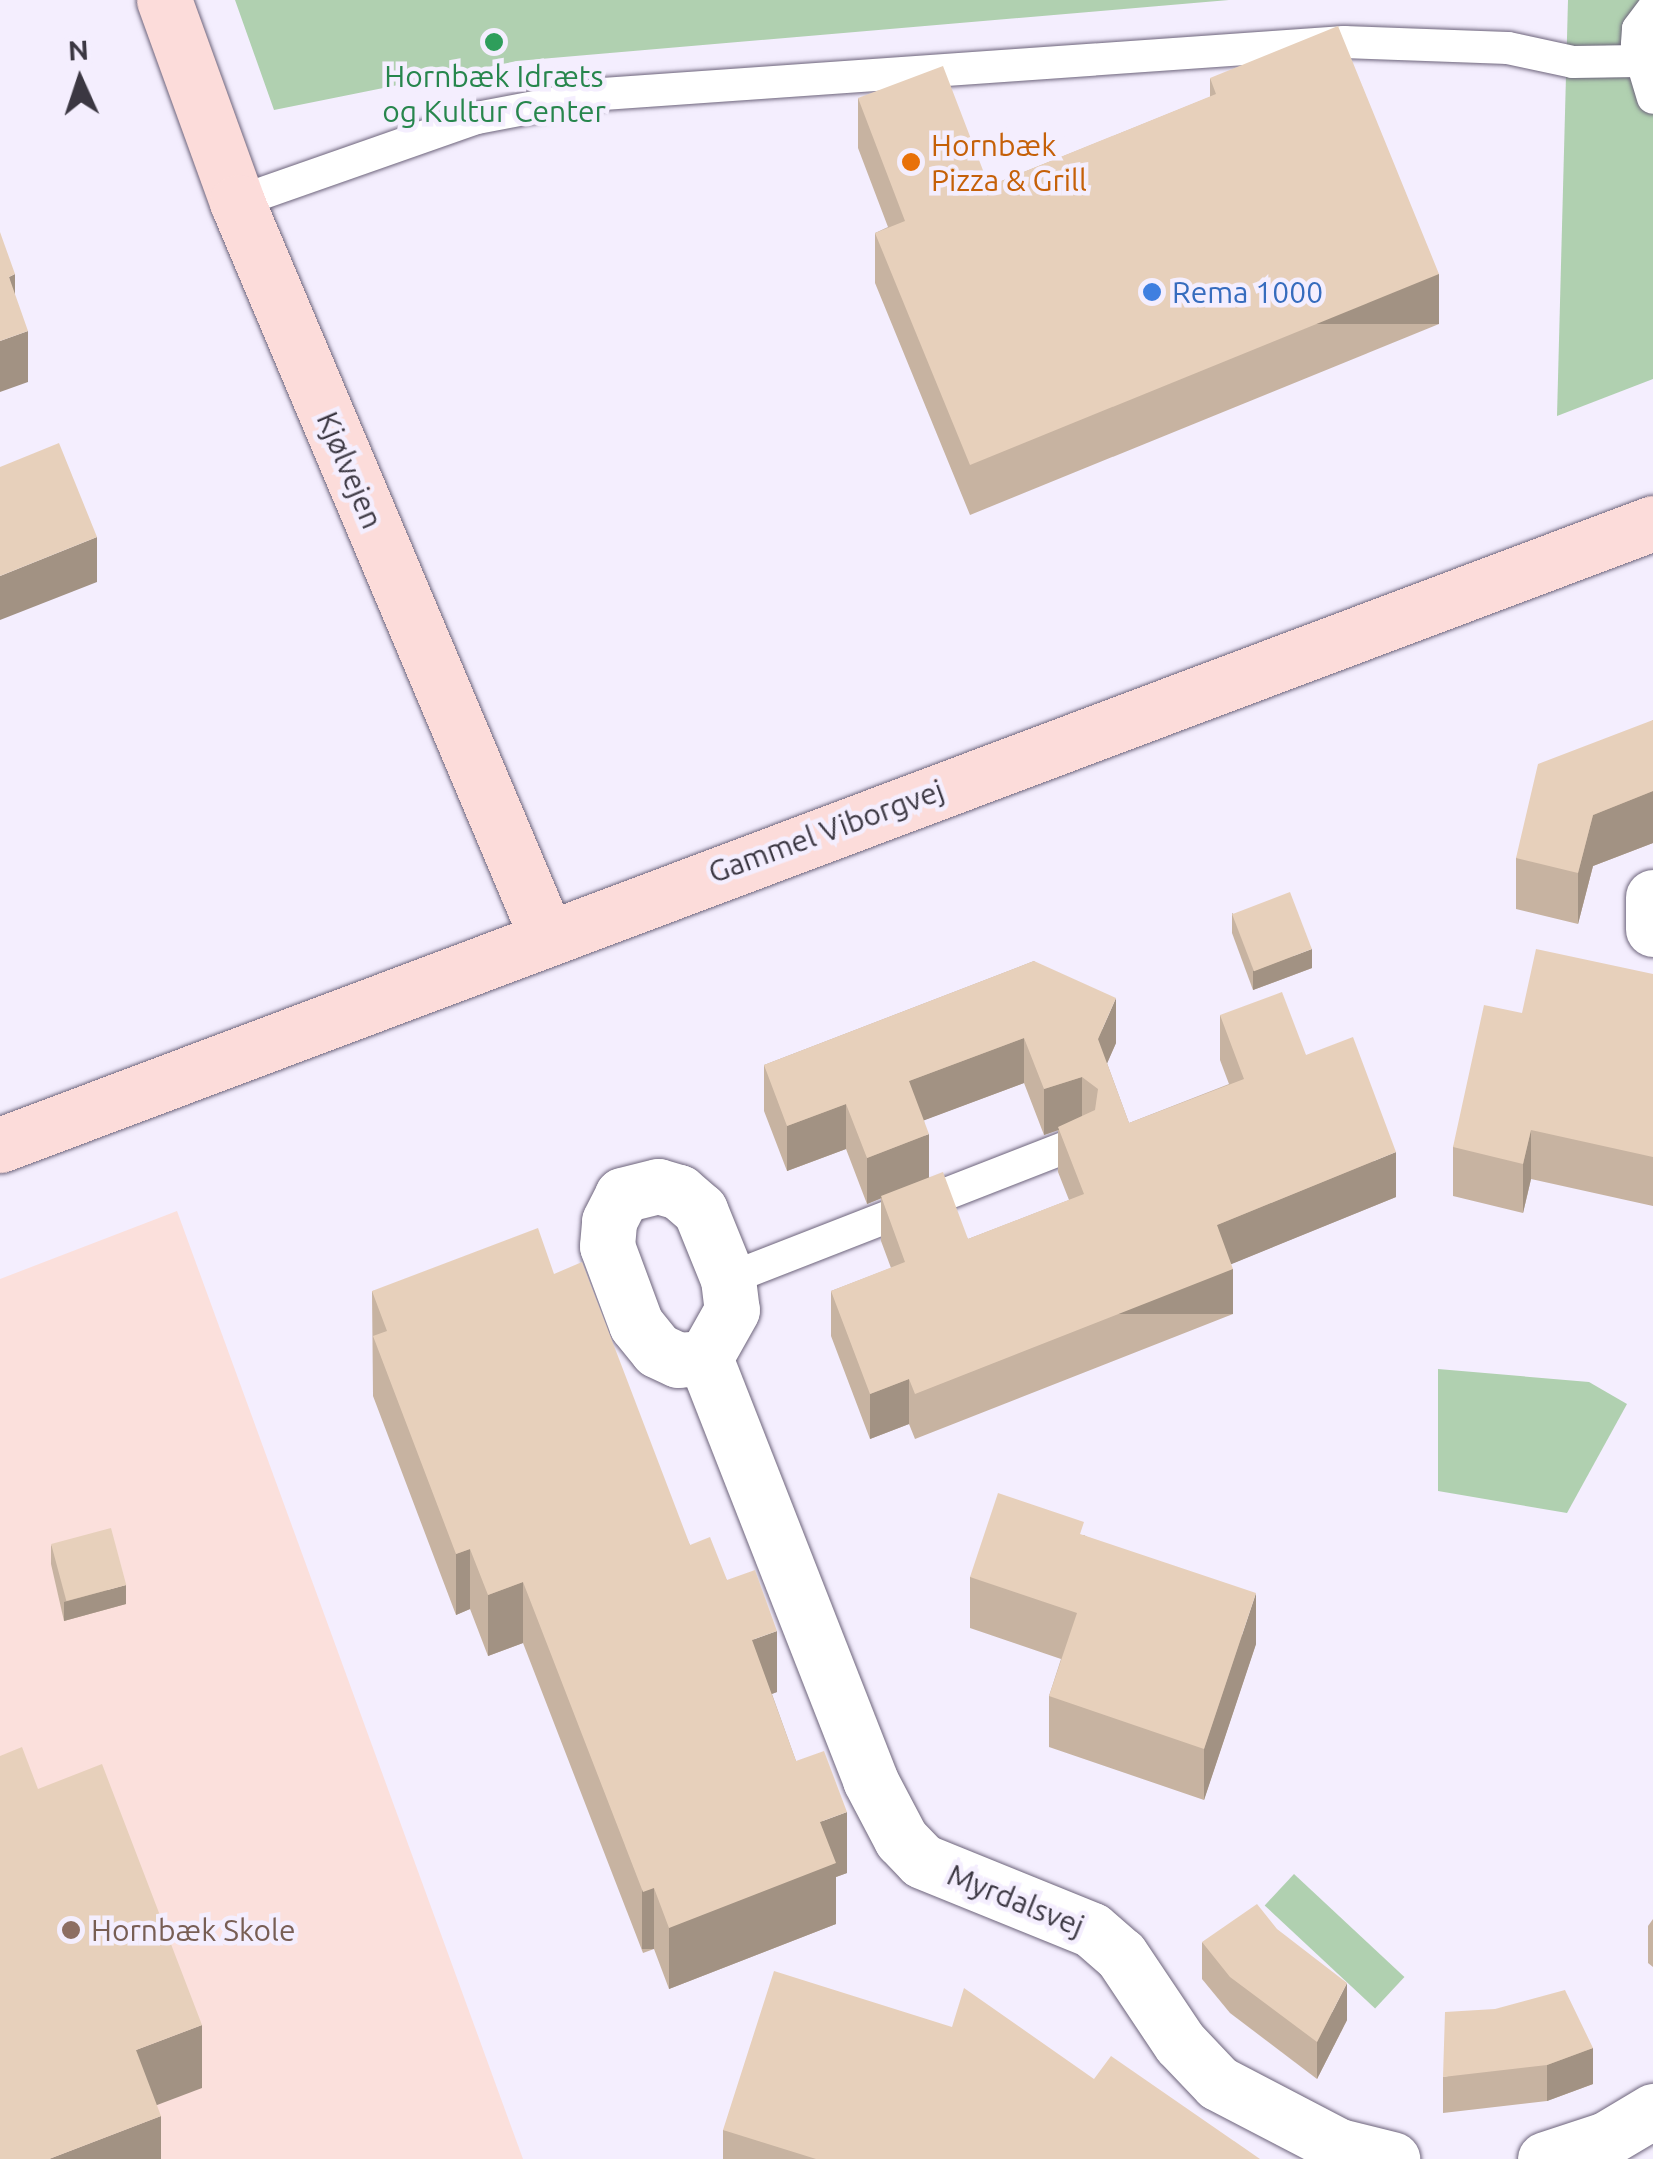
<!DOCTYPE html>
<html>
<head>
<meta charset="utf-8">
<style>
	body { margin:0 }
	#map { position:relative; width:1653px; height:2159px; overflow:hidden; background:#f4eefe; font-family:Ubuntu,sans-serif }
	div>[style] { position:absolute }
	.education>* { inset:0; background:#fbe0dc }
	.green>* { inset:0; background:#b0d0b0; transform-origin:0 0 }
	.roads { filter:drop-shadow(0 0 2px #6d647b) drop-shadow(0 0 2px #6d647b) }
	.lane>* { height:32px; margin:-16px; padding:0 16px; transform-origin:16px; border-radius:16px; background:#fff }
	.street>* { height:55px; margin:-27.5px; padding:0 27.5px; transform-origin:27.5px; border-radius:27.5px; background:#fff }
	.secondary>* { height:55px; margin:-27.5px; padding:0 27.5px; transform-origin:27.5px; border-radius:27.5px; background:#fcdcda }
	.wall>* { inset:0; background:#c7b3a1 }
	.shaded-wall>* { inset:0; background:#a29283; transform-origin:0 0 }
	.building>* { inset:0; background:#e7d0bb; transform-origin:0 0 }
	.dots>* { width:28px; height:28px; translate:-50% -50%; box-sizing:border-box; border:5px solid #f4eefe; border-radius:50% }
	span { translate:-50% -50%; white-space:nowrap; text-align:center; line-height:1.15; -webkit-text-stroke:9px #f4eefe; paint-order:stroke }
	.leisure-label { font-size:30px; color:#27864d }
	.food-label { font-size:30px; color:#c56008 }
	.left { translate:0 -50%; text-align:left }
	.shop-label { font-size:30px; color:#366cbe }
	.street-label { font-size:30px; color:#3b3742 }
	.education-label { font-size:30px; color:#785e54 }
	.north { position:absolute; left:30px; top:30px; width:100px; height:100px; -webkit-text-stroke:8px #f4eefe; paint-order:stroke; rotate:357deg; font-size:28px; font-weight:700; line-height:40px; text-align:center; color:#3b3742 }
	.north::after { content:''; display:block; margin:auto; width:35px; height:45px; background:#3b3742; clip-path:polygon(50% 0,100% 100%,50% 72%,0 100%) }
</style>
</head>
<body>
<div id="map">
	<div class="education">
		<i style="clip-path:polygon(177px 1211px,523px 2159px,0 2159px,0 1279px)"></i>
	</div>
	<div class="green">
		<i style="clip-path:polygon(235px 0,1229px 0,517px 61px,274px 110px)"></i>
		<i style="clip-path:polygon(1568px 0,1653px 0,1653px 379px,1557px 416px)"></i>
		<i style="clip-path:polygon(1438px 1369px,1589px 1382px,1627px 1404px,1567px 1513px,1438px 1491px)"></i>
		<i style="left:1294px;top:1874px;width:151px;height:43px;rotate:43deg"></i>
	</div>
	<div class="roads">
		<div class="lane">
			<i style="left:1653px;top:9px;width:25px;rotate:127deg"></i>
			<i style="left:1638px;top:29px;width:16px;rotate:94deg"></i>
			<i style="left:1637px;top:45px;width:55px;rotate:73.2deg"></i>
			<i style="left:237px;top:202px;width:254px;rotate:-19.3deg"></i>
			<i style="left:477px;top:118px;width:128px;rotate:-10.8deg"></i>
			<i style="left:603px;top:94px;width:743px;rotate:-4.01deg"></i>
			<i style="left:1344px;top:42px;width:164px;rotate:2.1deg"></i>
			<i style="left:1508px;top:48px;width:66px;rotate:12.2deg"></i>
			<i style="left:1573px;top:62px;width:66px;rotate:-0.9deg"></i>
			<i style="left:728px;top:1279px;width:378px;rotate:-21.3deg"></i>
		</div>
		<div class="street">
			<i style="left:1653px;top:897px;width:32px;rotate:90deg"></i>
			<i style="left:658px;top:1186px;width:22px;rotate:16deg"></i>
			<i style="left:679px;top:1192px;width:28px;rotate:41deg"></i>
			<i style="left:700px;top:1210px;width:74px;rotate:67.9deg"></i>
			<i style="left:728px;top:1279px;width:31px;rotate:83deg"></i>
			<i style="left:732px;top:1310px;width:55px;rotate:119.4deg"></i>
			<i style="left:705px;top:1358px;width:27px;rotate:176deg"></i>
			<i style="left:678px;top:1360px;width:23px;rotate:-155deg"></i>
			<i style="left:657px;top:1350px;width:33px;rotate:-129deg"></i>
			<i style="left:636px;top:1324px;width:83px;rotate:-110.4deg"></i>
			<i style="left:607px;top:1246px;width:25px;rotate:-85deg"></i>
			<i style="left:609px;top:1221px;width:29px;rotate:-63deg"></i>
			<i style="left:622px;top:1195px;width:37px;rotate:-14deg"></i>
			<i style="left:705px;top:1358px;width:453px;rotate:68.6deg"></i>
			<i style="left:870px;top:1780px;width:67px;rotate:62.3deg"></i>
			<i style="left:901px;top:1839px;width:30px;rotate:46deg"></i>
			<i style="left:922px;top:1861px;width:183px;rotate:22.1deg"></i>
			<i style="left:1092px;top:1930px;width:38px;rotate:41deg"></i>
			<i style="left:1121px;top:1955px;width:106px;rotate:56.2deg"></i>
			<i style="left:1180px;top:2043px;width:55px;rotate:46.5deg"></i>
			<i style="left:1218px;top:2083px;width:136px;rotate:27.5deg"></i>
			<i style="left:1339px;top:2146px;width:55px;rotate:13.8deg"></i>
			<i style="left:1545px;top:2159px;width:64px;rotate:-18.2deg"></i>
			<i style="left:1606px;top:2139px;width:55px;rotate:-30.8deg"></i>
		</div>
		<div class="secondary">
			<i style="left:164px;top:0;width:215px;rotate:70.1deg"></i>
			<i style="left:237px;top:202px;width:795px;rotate:67.14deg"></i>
			<i style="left:0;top:1145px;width:1766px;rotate:-20.62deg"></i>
		</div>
	</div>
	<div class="wall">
		<i style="clip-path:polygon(1210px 78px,1439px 324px,970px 515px,875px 283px,875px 233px,888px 227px,858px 148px,858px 98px,989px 186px,1210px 97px)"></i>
		<i style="clip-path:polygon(1653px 720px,1653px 843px,1593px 866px,1578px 924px,1516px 909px,1516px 858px)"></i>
		<i style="clip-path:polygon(1232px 913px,1312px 968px,1253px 990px,1232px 933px)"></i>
		<i style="clip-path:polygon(evenodd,1034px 961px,1116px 1043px,1107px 1063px,1129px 1123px,1229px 1084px,1220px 1060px,1220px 1015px,1306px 1055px,1396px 1197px,1231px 1264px,1233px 1314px,915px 1439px,909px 1424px,870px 1439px,831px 1336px,831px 1291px,891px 1268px,881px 1241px,881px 1198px,867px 1204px,846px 1149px,787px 1171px,764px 1111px,764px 1065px,1034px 961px,1024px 1083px,1044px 1135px,1058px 1130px,1058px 1172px,1069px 1200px,968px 1239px,929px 1177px,924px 1120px,1024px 1083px)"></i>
		<i style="clip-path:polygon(1653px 974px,1653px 1206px,1531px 1179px,1523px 1213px,1453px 1196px,1453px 1147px,1522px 1013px)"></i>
		<i style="clip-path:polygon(554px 1274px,690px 1545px,727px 1580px,777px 1692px,772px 1694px,796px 1761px,847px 1873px,836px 1877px,836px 1924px,669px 1989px,654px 1949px,643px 1953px,523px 1643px,488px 1656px,470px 1609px,456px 1615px,373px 1396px,372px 1291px)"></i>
		<i style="clip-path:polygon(1084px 1535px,1256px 1644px,1204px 1800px,1049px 1747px,1049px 1696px,1061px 1659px,970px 1628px,970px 1577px)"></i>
		<i style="clip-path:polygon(51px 1545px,126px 1604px,64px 1621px,51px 1564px)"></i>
		<i style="clip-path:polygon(1653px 1919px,1653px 1967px,1648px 1963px,1648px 1926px)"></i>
		<i style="clip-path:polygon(1202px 1942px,1347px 2020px,1317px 2079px,1230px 2013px,1202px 1979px)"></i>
		<i style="clip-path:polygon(1593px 2048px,1593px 2084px,1547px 2101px,1443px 2113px,1443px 2077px)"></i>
		<i style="clip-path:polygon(723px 2130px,1260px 2159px,723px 2159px)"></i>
	</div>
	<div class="shaded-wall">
		<i style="clip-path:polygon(15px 274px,15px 326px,9px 277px)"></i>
		<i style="left:1439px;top:274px;width:50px;height:506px;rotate:90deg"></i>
		<i style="clip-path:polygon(28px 331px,28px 382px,0 392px,0 341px)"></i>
		<i style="clip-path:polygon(97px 537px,97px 582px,0 620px,0 576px)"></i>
		<i style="clip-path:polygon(1653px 791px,1653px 843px,1593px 866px,1578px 924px,1578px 873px,1593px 815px)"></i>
		<i style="clip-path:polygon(1312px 949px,1312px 968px,1253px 990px,1253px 971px)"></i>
		<i style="clip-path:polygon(1116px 998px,1116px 1043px,1098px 1084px,1098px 1039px)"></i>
		<i style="clip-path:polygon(1024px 1038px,1024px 1083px,909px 1126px,909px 1081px)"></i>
		<i style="clip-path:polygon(1082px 1077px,1082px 1122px,1044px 1135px,1044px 1089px)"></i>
		<i style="clip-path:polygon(846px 1104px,846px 1149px,787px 1171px,787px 1126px)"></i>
		<i style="clip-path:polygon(1531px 1130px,1531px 1179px,1523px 1213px,1523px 1164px)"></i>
		<i style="clip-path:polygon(929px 1134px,929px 1179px,867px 1204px,867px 1158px)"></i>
		<i style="clip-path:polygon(1396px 1152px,1396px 1197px,1217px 1270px,1217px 1225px)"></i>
		<i style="left:1233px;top:1269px;width:45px;height:342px;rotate:90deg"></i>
		<i style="clip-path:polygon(909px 1379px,909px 1424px,870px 1439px,870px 1394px)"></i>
		<i style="clip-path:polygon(470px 1549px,470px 1609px,456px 1615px,456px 1554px)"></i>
		<i style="clip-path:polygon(523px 1582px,523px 1643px,488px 1656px,488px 1595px)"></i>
		<i style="clip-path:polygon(126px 1585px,126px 1604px,64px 1621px,64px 1602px)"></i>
		<i style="clip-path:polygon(1256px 1593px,1256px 1644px,1204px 1800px,1204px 1749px)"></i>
		<i style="clip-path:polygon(777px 1631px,777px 1692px,752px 1701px,752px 1640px)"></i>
		<i style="clip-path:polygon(847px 1812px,847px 1873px,836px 1877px,836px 1924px,669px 1989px,669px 1928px,820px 1822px)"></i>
		<i style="left:654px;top:1888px;width:61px;height:12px;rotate:90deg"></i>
		<i style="clip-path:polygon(1347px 1983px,1347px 2020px,1317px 2079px,1317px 2042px)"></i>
		<i style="clip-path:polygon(202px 2025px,202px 2088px,136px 2113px,136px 2050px)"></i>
		<i style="clip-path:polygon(1593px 2048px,1593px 2084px,1547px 2101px,1547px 2065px)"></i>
		<i style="clip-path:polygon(161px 2116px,161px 2159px,49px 2159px)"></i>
	</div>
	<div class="building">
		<i style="clip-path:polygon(1338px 26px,1439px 274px,970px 465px,875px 233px,905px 221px,858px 98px,943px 66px,989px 186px,1216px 94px,1210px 78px)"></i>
		<i style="clip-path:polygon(0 232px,15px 274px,9px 277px,28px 331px,0 341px)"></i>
		<i style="clip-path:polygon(59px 443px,97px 537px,0 576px,0 467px)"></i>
		<i style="clip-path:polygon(1653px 720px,1653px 791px,1593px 815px,1578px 873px,1516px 858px,1538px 764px)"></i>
		<i style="left:1290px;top:892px;width:61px;height:62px;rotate:69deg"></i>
		<i style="clip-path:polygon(1536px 949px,1653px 974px,1653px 1157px,1531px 1130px,1523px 1164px,1453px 1147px,1484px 1005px,1522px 1013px)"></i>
		<i style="clip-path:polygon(1034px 961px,1116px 998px,1098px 1039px,1129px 1123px,1244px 1079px,1220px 1015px,1282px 992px,1306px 1055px,1353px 1037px,1396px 1152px,1217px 1225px,1233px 1269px,915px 1394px,909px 1379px,870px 1394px,831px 1291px,905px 1262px,881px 1196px,943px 1172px,968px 1239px,1084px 1194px,1058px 1127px,1095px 1110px,1098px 1089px,1082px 1077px,1044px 1089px,1024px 1038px,909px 1081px,929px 1134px,867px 1158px,846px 1104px,787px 1126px,764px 1065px)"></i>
		<i style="clip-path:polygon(538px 1228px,554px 1274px,582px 1262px,690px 1545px,710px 1537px,727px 1580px,755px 1570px,777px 1631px,752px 1640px,796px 1761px,824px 1751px,847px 1812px,820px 1822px,836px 1863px,669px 1928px,654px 1888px,643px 1892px,523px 1582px,488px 1595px,470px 1549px,456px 1554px,373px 1336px,387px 1331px,372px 1291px)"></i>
		<i style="clip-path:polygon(998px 1493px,1084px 1522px,1080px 1534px,1256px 1593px,1204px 1749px,1049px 1696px,1077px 1613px,970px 1577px)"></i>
		<i style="left:111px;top:1528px;width:59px;height:62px;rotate:75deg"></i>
		<i style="clip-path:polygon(22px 1747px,38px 1789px,102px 1764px,202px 2025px,136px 2050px,161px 2116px,49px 2159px,0 2159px,0 1756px)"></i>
		<i style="clip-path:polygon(1257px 1904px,1277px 1929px,1347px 1983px,1317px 2042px,1230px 1977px,1202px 1942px)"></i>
		<i style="clip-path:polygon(774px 1971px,952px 2027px,964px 1988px,1094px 2079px,1111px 2056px,1260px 2159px,816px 2159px,723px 2130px)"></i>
		<i style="clip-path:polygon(1565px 1990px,1593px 2048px,1547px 2065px,1443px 2077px,1445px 2012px,1495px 2009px)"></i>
	</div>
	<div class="dots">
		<i style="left:494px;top:42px;background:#2e9e5b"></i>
		<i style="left:911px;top:162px;background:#e8710a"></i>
		<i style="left:1152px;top:292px;background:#3f7fe0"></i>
		<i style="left:71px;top:1930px;background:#8d6e63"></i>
	</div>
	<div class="leisure-label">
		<span style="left:494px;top:93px">Hornbæk Idræts<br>og Kultur Center</span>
	</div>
	<div class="food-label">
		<span class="left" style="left:931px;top:162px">Hornbæk<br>Pizza &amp; Grill</span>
	</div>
	<div class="shop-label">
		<span class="left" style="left:1172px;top:292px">Rema 1000</span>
	</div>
	<div class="street-label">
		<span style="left:350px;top:470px;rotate:67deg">Kjølvejen</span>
		<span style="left:826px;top:831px;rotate:-20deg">Gammel Viborgvej</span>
		<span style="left:1016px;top:1900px;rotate:22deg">Myrdalsvej</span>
	</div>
	<div class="education-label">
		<span class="left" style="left:91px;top:1930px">Hornbæk Skole</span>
	</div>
	<div class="north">N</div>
</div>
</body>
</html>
